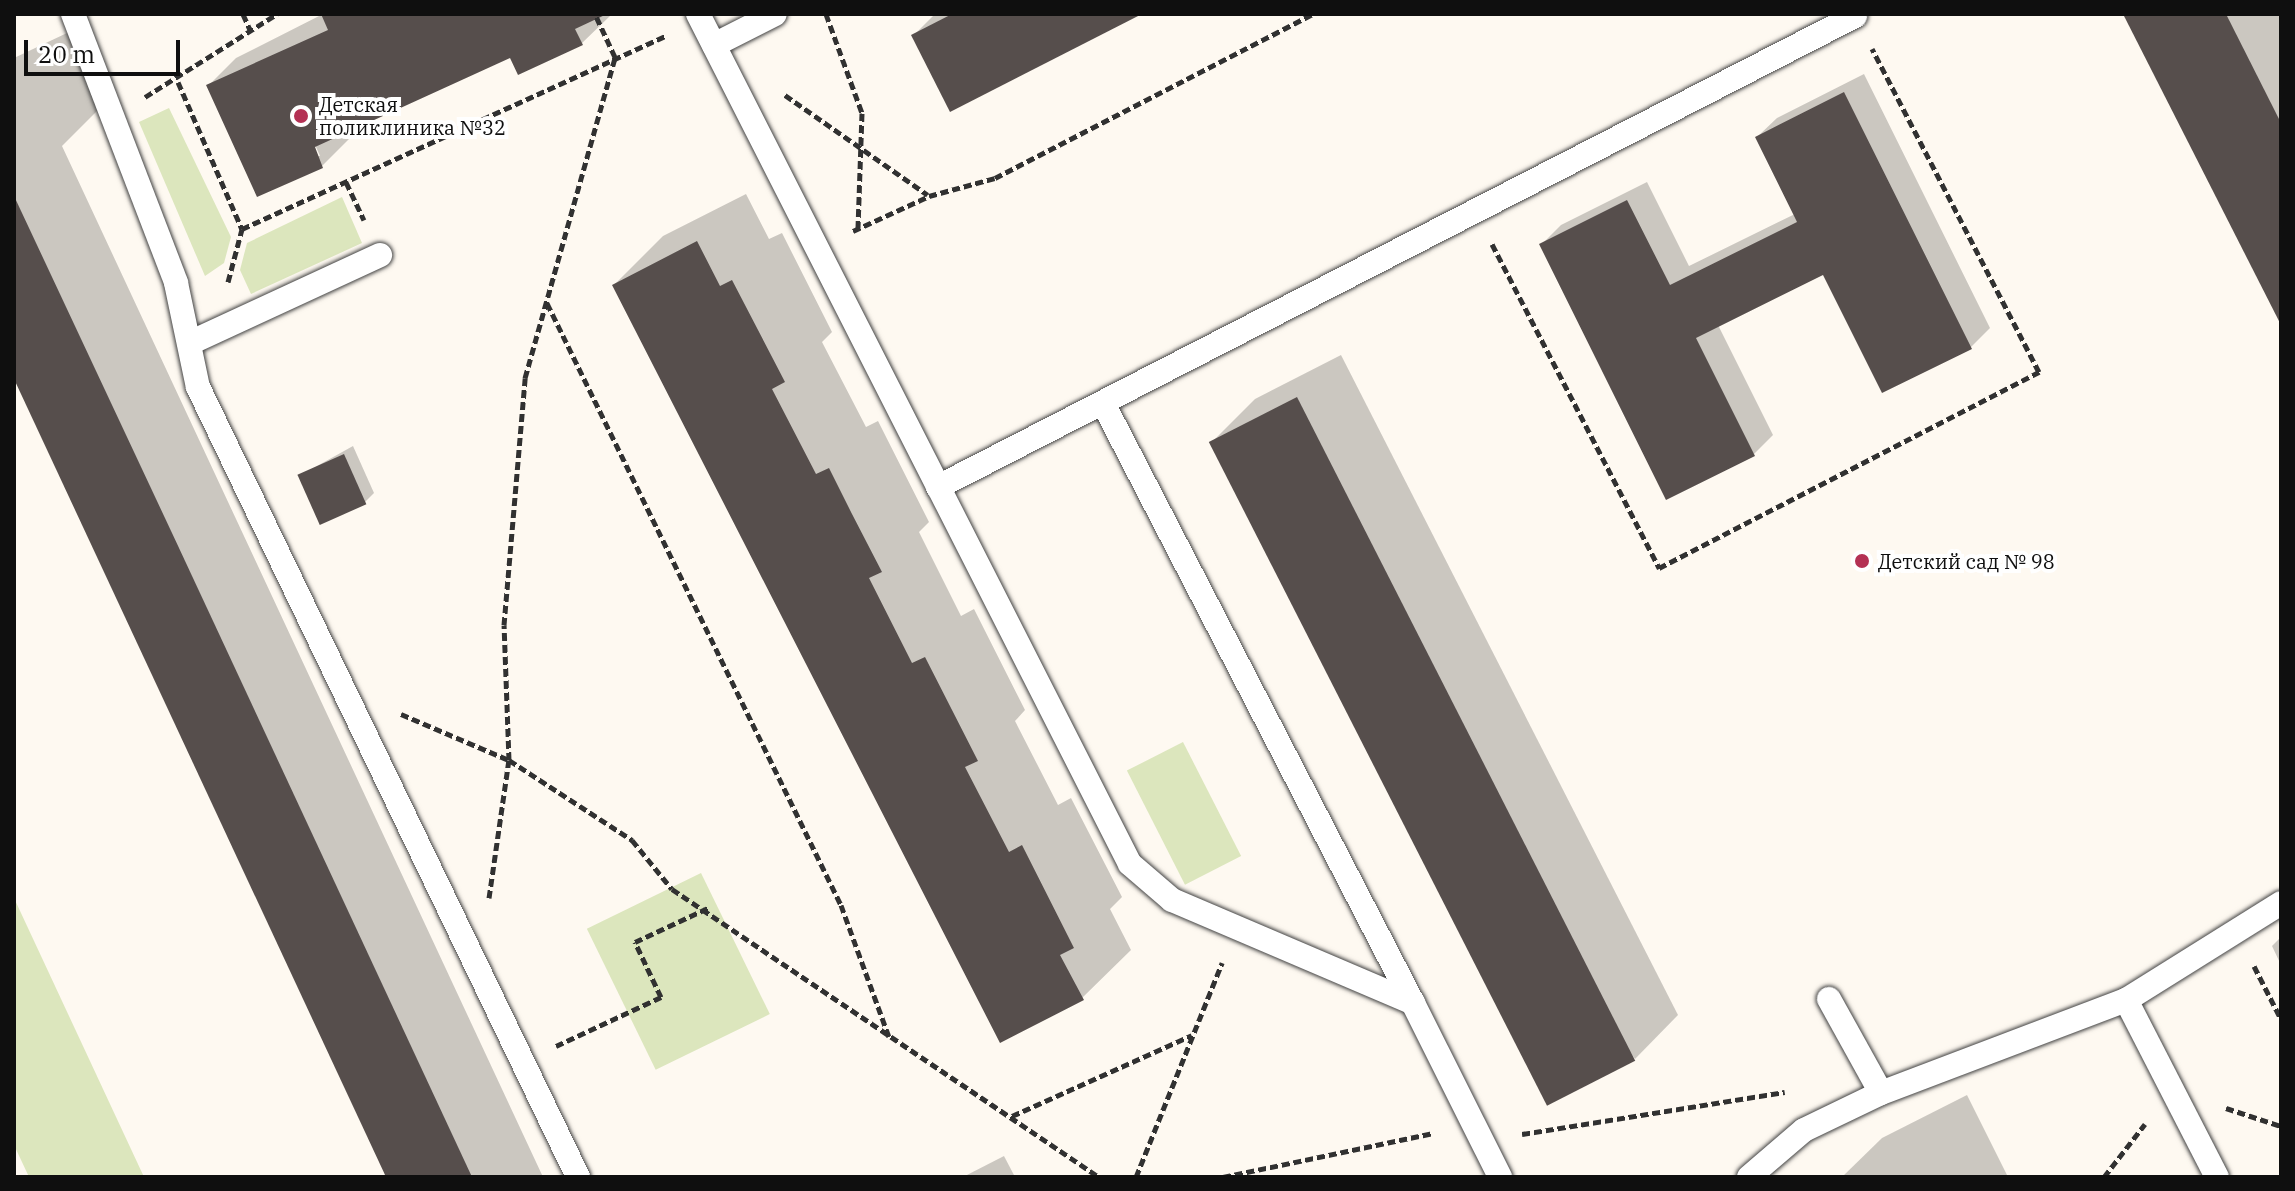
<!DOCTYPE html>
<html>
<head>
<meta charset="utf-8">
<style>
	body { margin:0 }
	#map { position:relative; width:2295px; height:1191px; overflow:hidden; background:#fef9f1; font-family:"IBM Plex Serif",serif }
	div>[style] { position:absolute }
	.green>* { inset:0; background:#dce6bd; transform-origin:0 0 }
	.shadow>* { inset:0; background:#0003 }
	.building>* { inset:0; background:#564e4c; transform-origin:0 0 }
	.path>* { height:5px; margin-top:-2.5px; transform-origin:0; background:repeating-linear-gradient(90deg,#313131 0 8px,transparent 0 12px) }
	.roads { filter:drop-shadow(0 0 2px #424242) drop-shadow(0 0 2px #424242) }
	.lane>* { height:24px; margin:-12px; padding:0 12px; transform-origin:12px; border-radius:12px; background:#fff }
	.dots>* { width:22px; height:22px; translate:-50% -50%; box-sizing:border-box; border:4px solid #fff; border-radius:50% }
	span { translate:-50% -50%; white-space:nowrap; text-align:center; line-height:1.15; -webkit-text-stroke:8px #fff; paint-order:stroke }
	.poi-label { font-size:20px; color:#0f0f0f }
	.left { translate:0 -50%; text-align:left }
	.frame { position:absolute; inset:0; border:16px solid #0f0f0f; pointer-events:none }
	.scale { position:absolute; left:24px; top:40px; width:156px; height:36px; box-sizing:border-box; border:4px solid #0f0f0f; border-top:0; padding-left:10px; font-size:24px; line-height:28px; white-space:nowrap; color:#0f0f0f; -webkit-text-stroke:6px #fff; paint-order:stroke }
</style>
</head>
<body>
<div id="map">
	<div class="green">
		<i style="clip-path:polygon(169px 108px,231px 237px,224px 263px,205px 276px,139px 122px)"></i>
		<i style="clip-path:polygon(342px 197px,362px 243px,251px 294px,240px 270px,247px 243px)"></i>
		<i style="left:1183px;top:742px;width:128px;height:63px;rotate:63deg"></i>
		<i style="left:701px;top:873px;width:157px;height:127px;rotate:64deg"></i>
		<i style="clip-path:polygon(14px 898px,144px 1177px,29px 1177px,14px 1145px)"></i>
	</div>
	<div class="shadow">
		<i style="clip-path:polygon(evenodd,323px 14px,609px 14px,610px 16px,581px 44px,511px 56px,347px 130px,350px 138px,322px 166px,208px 86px,236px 58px,323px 14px,312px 138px,320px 156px,316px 156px,312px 138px)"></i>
		<i style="clip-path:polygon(935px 14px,1137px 14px,914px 35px)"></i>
		<i style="clip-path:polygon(2125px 14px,2281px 14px,2281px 320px)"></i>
		<i style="clip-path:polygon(67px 33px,102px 106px,62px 146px,543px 1177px,389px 1177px,14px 375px,14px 58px)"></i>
		<i style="clip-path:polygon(1864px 74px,1990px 328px,1970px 348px,1824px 272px,1718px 325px,1773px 435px,1754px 454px,1541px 245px,1561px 225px,1647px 182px,1689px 266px,1795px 214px,1757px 137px,1777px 118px)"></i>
		<i style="clip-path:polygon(746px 194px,769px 239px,782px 233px,832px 332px,822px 342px,866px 427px,878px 421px,929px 522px,919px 532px,961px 616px,974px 609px,1025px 710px,1015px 721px,1058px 805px,1071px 798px,1122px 897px,1110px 909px,1131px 950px,1082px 998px,614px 285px,663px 236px)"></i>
		<i style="clip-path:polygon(1341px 355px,1678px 1015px,1635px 1059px,1212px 442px,1255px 399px)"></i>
		<i style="clip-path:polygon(353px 446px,374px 493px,365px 502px,299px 476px)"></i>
		<i style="clip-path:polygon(2281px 937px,2281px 965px,2272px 946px)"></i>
		<i style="clip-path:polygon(1967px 1095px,2008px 1177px,1842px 1177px,1882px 1138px)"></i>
		<i style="clip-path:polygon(1004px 1156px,1015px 1177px,963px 1177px)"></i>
	</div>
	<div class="building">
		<i style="clip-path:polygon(321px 14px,607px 14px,575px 29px,583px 45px,518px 75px,510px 58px,315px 147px,323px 168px,257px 197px,206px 85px,328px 30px)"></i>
		<i style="clip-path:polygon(952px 14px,1142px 14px,950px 112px,911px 35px)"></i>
		<i style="clip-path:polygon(2123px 14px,2226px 14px,2281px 123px,2281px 325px)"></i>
		<i style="clip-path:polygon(1844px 92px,1972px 349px,1882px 393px,1823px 275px,1696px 338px,1755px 456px,1666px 500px,1539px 244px,1627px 200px,1670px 285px,1797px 222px,1755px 137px)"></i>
		<i style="clip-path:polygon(14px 196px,179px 548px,472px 1177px,386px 1177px,14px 379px)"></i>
		<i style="clip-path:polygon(697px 241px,720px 286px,732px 280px,785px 382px,772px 389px,816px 474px,829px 468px,852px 514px,882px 572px,869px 578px,912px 663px,925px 657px,978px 761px,965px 767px,1009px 852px,1022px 845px,1074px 948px,1060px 955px,1084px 1000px,1000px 1043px,612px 285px)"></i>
		<i style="left:1297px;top:397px;width:745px;height:99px;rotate:63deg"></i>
		<i style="left:344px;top:454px;width:55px;height:51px;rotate:66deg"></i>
	</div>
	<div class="path">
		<i style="left:243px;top:14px;width:20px;rotate:66deg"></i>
		<i style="left:826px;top:14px;width:105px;rotate:70deg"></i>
		<i style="left:862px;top:113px;width:116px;rotate:92deg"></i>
		<i style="left:178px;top:82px;width:160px;rotate:66.5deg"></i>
		<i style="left:242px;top:229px;width:467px;rotate:-24.5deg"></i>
		<i style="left:785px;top:95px;width:174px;rotate:35deg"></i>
		<i style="left:145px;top:97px;width:156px;rotate:-32.2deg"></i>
		<i style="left:346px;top:182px;width:42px;rotate:64.7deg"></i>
		<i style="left:853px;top:231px;width:84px;rotate:-24.7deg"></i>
		<i style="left:929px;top:196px;width:68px;rotate:-15.3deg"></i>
		<i style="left:995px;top:178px;width:358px;rotate:-27.3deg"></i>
		<i style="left:1492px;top:244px;width:365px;rotate:62.7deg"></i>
		<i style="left:1659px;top:568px;width:428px;rotate:-27.3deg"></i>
		<i style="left:2039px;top:372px;width:364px;rotate:-117.3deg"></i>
		<i style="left:228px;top:282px;width:55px;rotate:-75.2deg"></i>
		<i style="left:547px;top:303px;width:670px;rotate:63.97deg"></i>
		<i style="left:841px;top:905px;width:140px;rotate:70deg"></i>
		<i style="left:401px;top:714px;width:117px;rotate:23.1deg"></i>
		<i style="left:509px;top:760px;width:147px;rotate:33deg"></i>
		<i style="left:632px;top:840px;width:63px;rotate:50.8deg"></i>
		<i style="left:672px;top:889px;width:515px;rotate:34deg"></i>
		<i style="left:489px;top:898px;width:139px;rotate:-81.8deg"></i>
		<i style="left:509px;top:760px;width:135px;rotate:-92.1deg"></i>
		<i style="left:504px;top:625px;width:248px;rotate:-85.1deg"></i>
		<i style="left:525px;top:378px;width:333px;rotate:-74.3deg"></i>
		<i style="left:615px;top:57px;width:47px;rotate:-114.9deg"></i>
		<i style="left:2254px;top:966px;width:59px;rotate:63deg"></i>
		<i style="left:556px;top:1046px;width:116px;rotate:-25deg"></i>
		<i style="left:661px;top:997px;width:61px;rotate:-115.3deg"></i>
		<i style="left:635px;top:942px;width:81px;rotate:-25deg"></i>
		<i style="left:2226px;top:1108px;width:58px;rotate:18.1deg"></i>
		<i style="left:1012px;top:1116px;width:197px;rotate:-24.2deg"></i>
		<i style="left:1522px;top:1134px;width:266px;rotate:-9.1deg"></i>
		<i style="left:1136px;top:1177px;width:231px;rotate:-68.1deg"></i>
		<i style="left:1223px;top:1177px;width:215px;rotate:-11.8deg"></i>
		<i style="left:2104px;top:1177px;width:67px;rotate:-52.3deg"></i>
	</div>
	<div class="roads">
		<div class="lane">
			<i style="left:73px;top:14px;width:288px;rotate:69deg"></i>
			<i style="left:176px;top:283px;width:106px;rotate:78.1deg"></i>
			<i style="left:198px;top:387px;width:877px;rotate:64.31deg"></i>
			<i style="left:698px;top:14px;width:953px;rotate:63.06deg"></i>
			<i style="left:1130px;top:864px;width:55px;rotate:40.6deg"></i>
			<i style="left:1172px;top:900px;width:262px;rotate:23.1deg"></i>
			<i style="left:1413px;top:1003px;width:195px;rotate:63.4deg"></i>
			<i style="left:714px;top:45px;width:68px;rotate:-26.9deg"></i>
			<i style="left:194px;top:341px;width:205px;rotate:-24.8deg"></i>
			<i style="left:1103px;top:403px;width:675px;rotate:62.68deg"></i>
			<i style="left:938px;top:487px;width:1031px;rotate:-27.19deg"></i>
			<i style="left:1829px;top:999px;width:107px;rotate:61deg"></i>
			<i style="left:2126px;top:1000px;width:199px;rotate:62.8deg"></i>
			<i style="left:1749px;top:1177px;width:72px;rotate:-40.5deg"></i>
			<i style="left:1804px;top:1130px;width:85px;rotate:-25.7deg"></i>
			<i style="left:1881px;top:1093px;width:262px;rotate:-20.8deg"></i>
			<i style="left:2126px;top:1000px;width:183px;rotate:-32deg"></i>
		</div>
	</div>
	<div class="dots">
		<i style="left:301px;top:116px;background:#b43154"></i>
		<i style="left:1862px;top:561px;background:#b43154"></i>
	</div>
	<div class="poi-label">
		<span class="left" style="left:319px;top:116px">Детская<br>поликлиника №32</span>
		<span class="left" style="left:1878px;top:561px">Детский сад № 98</span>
	</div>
	<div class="frame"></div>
	<div class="scale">20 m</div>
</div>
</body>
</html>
